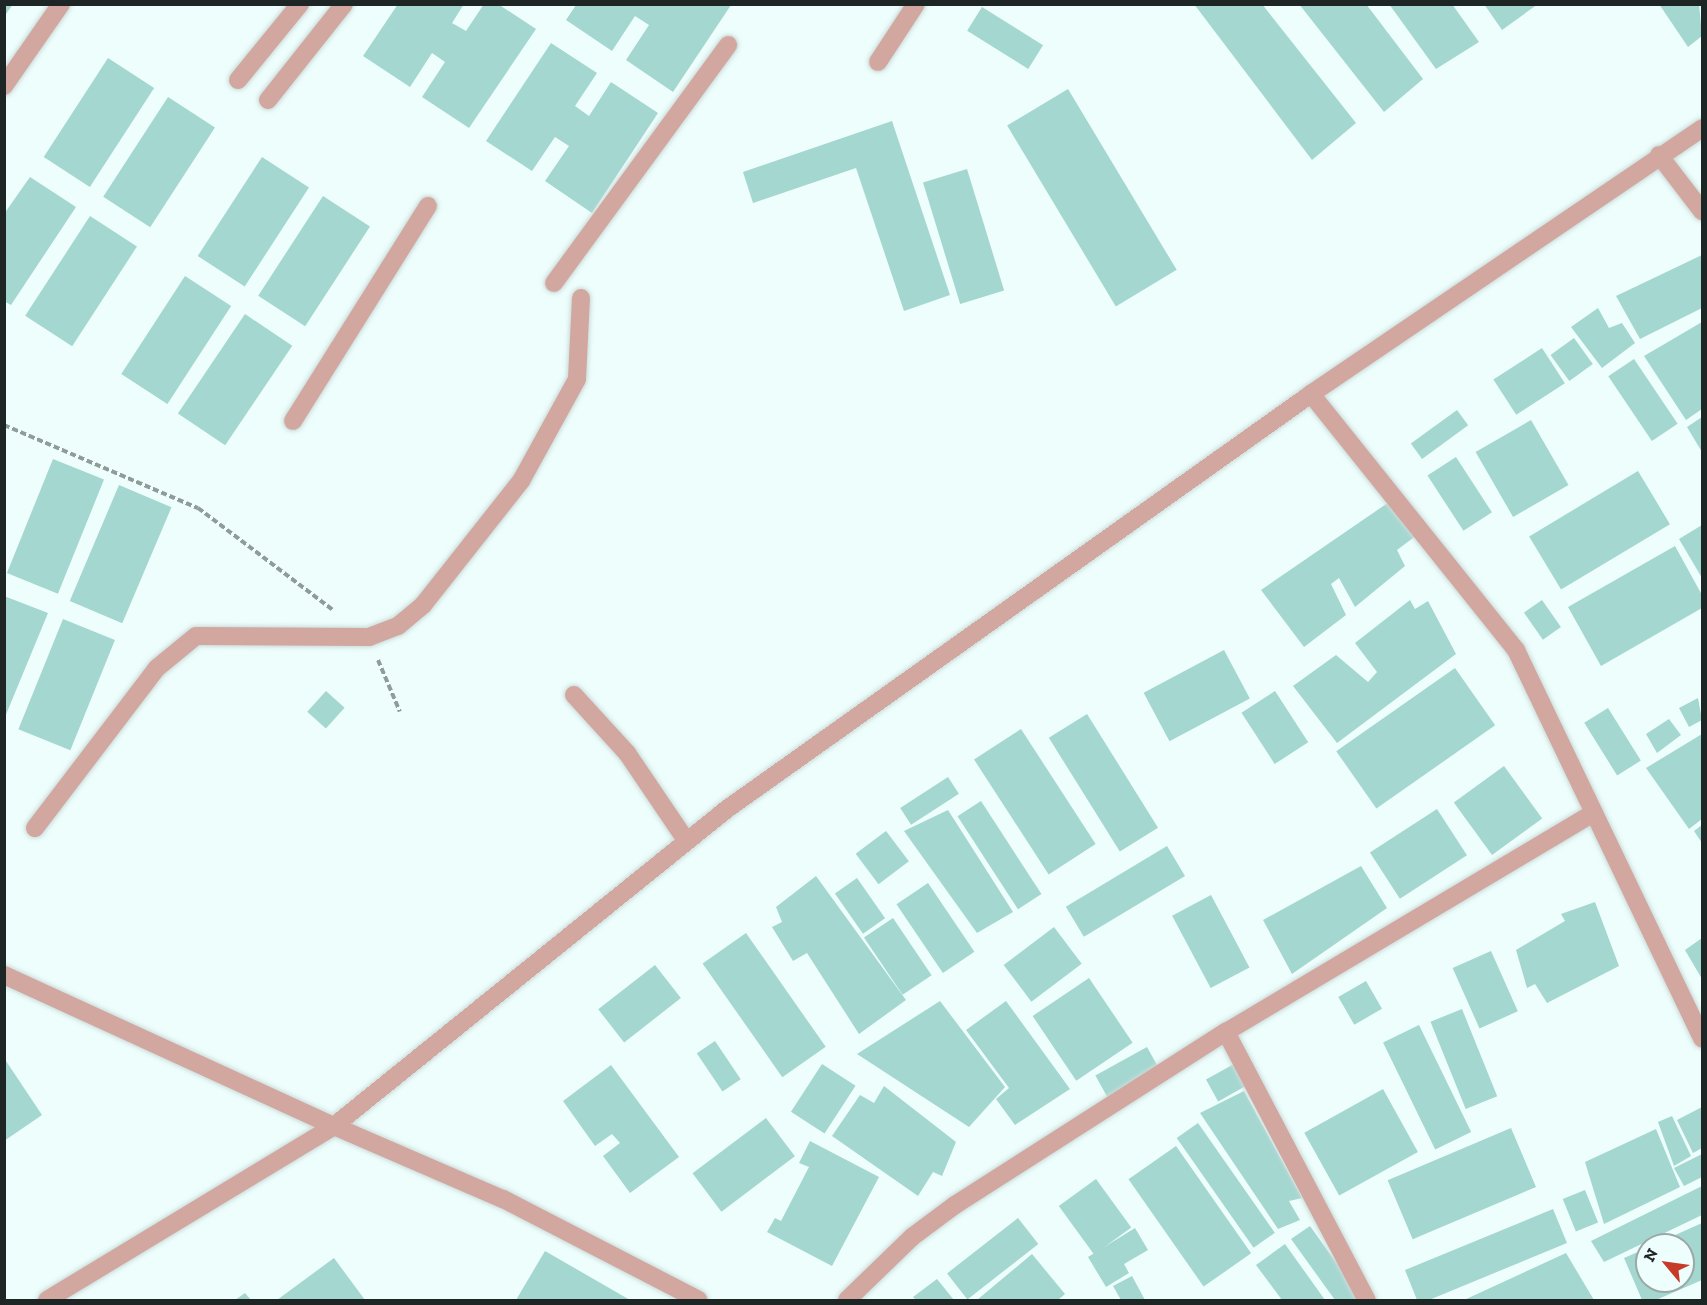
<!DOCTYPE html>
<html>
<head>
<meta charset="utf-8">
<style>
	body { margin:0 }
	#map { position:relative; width:1707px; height:1305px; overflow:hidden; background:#edfefc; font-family:"Zilla Slab",serif }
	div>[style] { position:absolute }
	.building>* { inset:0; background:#a4d7d0; transform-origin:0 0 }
	.path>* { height:4px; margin-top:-2px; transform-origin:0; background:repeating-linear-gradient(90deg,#8f9c9a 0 6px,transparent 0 9px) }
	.roads { filter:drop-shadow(0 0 2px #ccdbda) drop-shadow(0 0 2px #ccdbda) }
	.minor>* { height:18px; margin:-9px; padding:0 9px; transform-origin:9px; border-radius:9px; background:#d1a79f }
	span { translate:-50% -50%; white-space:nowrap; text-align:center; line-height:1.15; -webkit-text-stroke:4.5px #edfefc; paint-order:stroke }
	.frame { position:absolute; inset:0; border:6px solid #1e2625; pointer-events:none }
	.north { position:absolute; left:1635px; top:1233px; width:60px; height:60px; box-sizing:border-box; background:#edfefc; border:2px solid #9aa8a6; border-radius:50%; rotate:299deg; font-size:16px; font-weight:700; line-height:24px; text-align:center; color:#1e2625 }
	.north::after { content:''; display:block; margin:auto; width:21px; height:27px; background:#c73b29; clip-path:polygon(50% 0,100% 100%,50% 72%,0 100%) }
</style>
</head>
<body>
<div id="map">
	<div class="building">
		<i style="clip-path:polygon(4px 4px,13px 4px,4px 17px)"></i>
		<i style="clip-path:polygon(398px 4px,464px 4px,452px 23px,466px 31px,484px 4px,498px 4px,536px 29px,469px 128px,422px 97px,445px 62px,432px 53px,410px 87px,363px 56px)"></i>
		<i style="clip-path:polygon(1194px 4px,1262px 4px,1356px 123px,1312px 160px)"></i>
		<i style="clip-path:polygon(1299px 4px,1366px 4px,1423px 79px,1384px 112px)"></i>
		<i style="clip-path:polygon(1389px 4px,1452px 4px,1479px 42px,1436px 69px)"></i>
		<i style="clip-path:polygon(1484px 4px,1538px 4px,1502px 30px)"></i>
		<i style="clip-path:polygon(1659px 4px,1699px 4px,1702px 36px,1688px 47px)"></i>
		<i style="clip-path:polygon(576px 5px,731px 5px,673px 92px,626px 60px,649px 25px,635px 16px,612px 51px,566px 20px)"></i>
		<i style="left:982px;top:7px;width:72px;height:28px;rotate:32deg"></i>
		<i style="clip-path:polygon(551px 43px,597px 73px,575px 106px,589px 116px,611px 82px,658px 113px,592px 213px,545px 181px,569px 146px,555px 137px,532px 171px,486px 141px)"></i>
		<i style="left:108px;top:58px;width:55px;height:118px;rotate:33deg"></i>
		<i style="left:1068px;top:89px;width:211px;height:71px;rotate:59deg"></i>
		<i style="left:168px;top:97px;width:56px;height:119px;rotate:33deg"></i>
		<i style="clip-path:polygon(892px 121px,950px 295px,904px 311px,856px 168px,753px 203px,743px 172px)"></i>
		<i style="left:262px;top:157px;width:56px;height:118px;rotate:33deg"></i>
		<i style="left:967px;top:169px;width:127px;height:46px;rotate:73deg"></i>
		<i style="clip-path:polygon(30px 177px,76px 207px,11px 305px,4px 301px,4px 214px)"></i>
		<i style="left:323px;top:196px;width:56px;height:119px;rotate:33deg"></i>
		<i style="left:90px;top:216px;width:56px;height:119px;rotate:33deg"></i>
		<i style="clip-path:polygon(1702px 255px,1702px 308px,1640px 339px,1616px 296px)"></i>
		<i style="left:185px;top:276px;width:55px;height:117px;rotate:33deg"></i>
		<i style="clip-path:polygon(1598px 308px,1609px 328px,1622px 323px,1635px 343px,1602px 368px,1571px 327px)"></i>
		<i style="left:245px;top:314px;width:57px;height:120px;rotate:34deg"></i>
		<i style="clip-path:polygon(1702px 322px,1702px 409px,1686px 420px,1644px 356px)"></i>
		<i style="left:1574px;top:338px;width:32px;height:29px;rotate:54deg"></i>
		<i style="left:1542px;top:348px;width:42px;height:58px;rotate:57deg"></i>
		<i style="left:1634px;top:359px;width:78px;height:31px;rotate:56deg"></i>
		<i style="left:1457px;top:410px;width:19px;height:57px;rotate:54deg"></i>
		<i style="clip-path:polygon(1702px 417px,1702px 452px,1687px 427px)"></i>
		<i style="left:1531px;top:420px;width:75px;height:64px;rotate:60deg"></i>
		<i style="left:1456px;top:457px;width:66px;height:34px;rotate:57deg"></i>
		<i style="left:53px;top:459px;width:55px;height:123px;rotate:22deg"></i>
		<i style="left:1638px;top:471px;width:62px;height:127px;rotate:59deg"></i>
		<i style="left:119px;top:485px;width:57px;height:126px;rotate:23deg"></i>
		<i style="clip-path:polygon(1392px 500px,1417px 535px,1397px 550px,1405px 566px,1355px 607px,1339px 578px,1331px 584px,1346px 615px,1304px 647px,1261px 590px)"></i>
		<i style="clip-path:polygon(1702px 525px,1702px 578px,1679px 539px)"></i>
		<i style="clip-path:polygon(1675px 546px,1702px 595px,1702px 608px,1601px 666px,1568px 607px)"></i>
		<i style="clip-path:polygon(4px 596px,48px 613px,5px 717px,4px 717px)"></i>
		<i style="clip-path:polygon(1410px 600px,1415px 609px,1428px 601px,1456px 654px,1337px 743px,1293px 686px,1336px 655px,1368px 682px,1377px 672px,1355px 643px)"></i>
		<i style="left:1542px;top:600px;width:33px;height:22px;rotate:55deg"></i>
		<i style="left:63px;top:619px;width:56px;height:119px;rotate:22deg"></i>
		<i style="left:1224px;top:650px;width:55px;height:91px;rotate:62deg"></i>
		<i style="left:1455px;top:668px;width:70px;height:145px;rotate:55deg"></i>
		<i style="left:326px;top:691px;width:25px;height:28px;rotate:42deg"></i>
		<i style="left:1275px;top:691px;width:61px;height:40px;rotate:57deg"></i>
		<i style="clip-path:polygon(1698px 698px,1702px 720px,1689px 727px,1679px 708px)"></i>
		<i style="left:1608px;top:708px;width:62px;height:28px;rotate:58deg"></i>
		<i style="left:1087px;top:714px;width:134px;height:45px;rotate:58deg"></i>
		<i style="clip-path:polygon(1669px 719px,1681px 735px,1657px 753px,1646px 734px)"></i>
		<i style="left:1021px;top:729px;width:137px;height:56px;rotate:57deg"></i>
		<i style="clip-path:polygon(1702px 734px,1702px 819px,1689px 829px,1646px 768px)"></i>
		<i style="left:1504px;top:766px;width:65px;height:62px;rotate:54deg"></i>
		<i style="left:948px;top:777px;width:20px;height:57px;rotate:57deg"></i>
		<i style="left:981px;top:801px;width:111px;height:28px;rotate:57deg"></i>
		<i style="left:1437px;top:809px;width:55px;height:80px;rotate:57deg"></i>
		<i style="clip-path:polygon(948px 810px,1013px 912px,977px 933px,904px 831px)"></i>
		<i style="clip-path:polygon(1702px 825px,1702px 843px,1694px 831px)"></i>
		<i style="left:886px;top:831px;width:38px;height:38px;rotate:53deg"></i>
		<i style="left:1167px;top:846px;width:35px;height:118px;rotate:59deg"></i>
		<i style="clip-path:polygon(1361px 866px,1387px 908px,1292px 974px,1263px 920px)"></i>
		<i style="clip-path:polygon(816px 876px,906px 1000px,859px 1034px,807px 953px,793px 961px,772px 927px,782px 922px,776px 907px)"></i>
		<i style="left:857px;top:878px;width:49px;height:27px;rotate:55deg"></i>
		<i style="left:928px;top:883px;width:83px;height:38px;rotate:56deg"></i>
		<i style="left:1211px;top:895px;width:82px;height:44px;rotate:62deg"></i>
		<i style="clip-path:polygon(1595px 902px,1619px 966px,1547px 1003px,1535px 984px,1527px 988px,1516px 950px,1565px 921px,1561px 914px)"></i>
		<i style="left:893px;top:918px;width:69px;height:35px;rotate:56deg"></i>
		<i style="left:1054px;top:927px;width:46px;height:63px;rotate:53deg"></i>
		<i style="left:746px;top:933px;width:139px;height:53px;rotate:55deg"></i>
		<i style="clip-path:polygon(1702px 938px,1702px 979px,1685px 950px)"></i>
		<i style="left:1491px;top:951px;width:66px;height:42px;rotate:66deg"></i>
		<i style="left:655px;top:965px;width:42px;height:72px;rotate:52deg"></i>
		<i style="left:1089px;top:978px;width:78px;height:68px;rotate:56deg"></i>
		<i style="left:1366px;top:981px;width:32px;height:32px;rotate:60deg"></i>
		<i style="clip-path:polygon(940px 1001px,1005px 1087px,969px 1127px,857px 1054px)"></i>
		<i style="clip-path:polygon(1006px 1001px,1070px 1089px,1015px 1125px,996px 1099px,1009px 1088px,966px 1030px)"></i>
		<i style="left:1462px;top:1009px;width:94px;height:34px;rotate:68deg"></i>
		<i style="left:1419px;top:1025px;width:119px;height:40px;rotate:64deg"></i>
		<i style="left:715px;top:1041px;width:46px;height:22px;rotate:56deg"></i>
		<i style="left:1147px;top:1047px;width:26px;height:59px;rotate:61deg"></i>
		<i style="clip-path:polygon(4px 1058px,42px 1115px,4px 1141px)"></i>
		<i style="left:822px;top:1064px;width:40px;height:57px;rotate:33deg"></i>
		<i style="left:1234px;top:1064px;width:25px;height:32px;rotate:61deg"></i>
		<i style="clip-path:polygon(611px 1065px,679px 1157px,630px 1193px,603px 1156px,620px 1143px,612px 1134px,595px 1146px,563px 1101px)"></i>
		<i style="clip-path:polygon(884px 1086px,956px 1142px,942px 1176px,933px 1172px,918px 1196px,832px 1136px,860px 1095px,874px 1103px)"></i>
		<i style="left:1383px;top:1089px;width:72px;height:90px;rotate:61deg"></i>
		<i style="clip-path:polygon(1244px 1091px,1302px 1198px,1289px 1201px,1300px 1220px,1278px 1229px,1200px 1113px)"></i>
		<i style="clip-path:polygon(1702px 1107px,1702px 1148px,1693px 1153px,1677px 1120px)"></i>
		<i style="clip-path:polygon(1672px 1116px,1691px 1156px,1674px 1166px,1658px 1122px)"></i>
		<i style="left:766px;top:1118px;width:48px;height:92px;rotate:53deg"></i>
		<i style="left:1198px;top:1123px;width:134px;height:26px;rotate:55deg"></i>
		<i style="left:1511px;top:1128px;width:64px;height:134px;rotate:67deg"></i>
		<i style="clip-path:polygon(1656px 1129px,1680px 1187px,1604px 1224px,1585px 1162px)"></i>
		<i style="clip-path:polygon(810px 1141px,879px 1177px,832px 1266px,767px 1232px,775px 1218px,781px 1221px,809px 1167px,799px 1163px)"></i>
		<i style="left:1176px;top:1146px;width:131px;height:58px;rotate:55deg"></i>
		<i style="clip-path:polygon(1702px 1154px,1702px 1177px,1684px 1186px,1674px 1168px)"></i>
		<i style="left:1096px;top:1179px;width:60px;height:46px;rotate:54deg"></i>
		<i style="clip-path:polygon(1702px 1186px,1702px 1215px,1604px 1262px,1591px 1241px)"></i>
		<i style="left:1585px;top:1190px;width:35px;height:24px;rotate:68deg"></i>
		<i style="clip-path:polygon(1553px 1209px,1567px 1243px,1429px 1300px,1417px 1300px,1405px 1270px)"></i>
		<i style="left:1018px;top:1218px;width:33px;height:90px;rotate:52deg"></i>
		<i style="clip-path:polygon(1702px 1223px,1702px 1280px,1656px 1300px,1642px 1300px,1624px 1258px,1647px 1248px,1647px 1281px,1683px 1281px,1683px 1245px,1653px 1245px)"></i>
		<i style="clip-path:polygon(1310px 1226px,1363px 1300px,1335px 1300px,1291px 1239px)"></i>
		<i style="clip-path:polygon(1135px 1228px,1148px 1250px,1124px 1264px,1129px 1273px,1106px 1287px,1088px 1257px)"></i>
		<i style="clip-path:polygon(1285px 1244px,1325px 1300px,1282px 1300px,1256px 1265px)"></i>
		<i style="clip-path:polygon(545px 1251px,630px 1300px,516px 1300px)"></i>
		<i style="clip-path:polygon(1566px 1253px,1594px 1300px,1464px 1300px)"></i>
		<i style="clip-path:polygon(1032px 1254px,1065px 1294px,1058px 1300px,977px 1300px)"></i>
		<i style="clip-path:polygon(334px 1258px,365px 1300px,277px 1300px)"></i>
		<i style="clip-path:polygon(1132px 1276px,1145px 1300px,1121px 1300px,1113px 1286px)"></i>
		<i style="clip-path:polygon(937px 1279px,954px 1300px,916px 1300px,913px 1297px)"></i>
		<i style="clip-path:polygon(245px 1293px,251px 1300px,235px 1300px)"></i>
	</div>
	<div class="path">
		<i style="left:4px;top:425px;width:211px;rotate:23.2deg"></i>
		<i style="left:198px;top:508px;width:169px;rotate:37.1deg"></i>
		<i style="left:378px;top:660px;width:56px;rotate:67.1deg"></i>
	</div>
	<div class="roads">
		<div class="minor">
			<i style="left:878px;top:62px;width:69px;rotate:-56.8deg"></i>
			<i style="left:238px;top:80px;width:98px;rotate:-50.8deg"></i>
			<i style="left:4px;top:86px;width:100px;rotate:-55.2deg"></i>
			<i style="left:268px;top:100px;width:122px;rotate:-51.6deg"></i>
			<i style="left:1659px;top:155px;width:71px;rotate:52.5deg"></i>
			<i style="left:554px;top:283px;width:295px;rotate:-53.8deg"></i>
			<i style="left:1311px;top:394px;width:328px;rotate:51.3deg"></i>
			<i style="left:1516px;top:650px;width:431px;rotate:64.4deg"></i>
			<i style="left:293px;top:421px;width:254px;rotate:-57.9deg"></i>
			<i style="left:574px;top:695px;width:79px;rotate:47.6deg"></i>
			<i style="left:627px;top:753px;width:105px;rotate:55.9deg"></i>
			<i style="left:35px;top:828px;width:201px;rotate:-52.7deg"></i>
			<i style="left:157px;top:668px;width:50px;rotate:-39.4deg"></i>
			<i style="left:196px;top:636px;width:173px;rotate:0.3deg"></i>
			<i style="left:369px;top:637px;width:31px;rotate:-21deg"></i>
			<i style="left:398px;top:626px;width:33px;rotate:-40deg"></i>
			<i style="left:423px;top:605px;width:158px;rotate:-51.7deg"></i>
			<i style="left:521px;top:481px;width:116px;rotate:-61.2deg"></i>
			<i style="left:577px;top:379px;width:81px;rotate:-87.2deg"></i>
			<i style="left:4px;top:975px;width:363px;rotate:24.6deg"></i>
			<i style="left:334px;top:1126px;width:184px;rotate:23.4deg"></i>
			<i style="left:503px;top:1199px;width:220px;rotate:27.3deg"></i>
			<i style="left:1226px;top:1032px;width:303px;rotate:62.3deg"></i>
			<i style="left:47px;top:1300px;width:336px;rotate:-31.2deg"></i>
			<i style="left:334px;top:1126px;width:505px;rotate:-38.89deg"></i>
			<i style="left:727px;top:809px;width:716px;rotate:-35.4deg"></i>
			<i style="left:1311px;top:394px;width:473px;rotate:-34.2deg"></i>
			<i style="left:847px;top:1300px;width:91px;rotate:-44.1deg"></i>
			<i style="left:912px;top:1237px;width:54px;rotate:-36.7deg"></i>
			<i style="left:955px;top:1205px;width:322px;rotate:-32.6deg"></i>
			<i style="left:1226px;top:1032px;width:428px;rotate:-30.8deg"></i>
		</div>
	</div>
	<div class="frame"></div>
	<div class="north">N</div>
</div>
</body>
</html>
